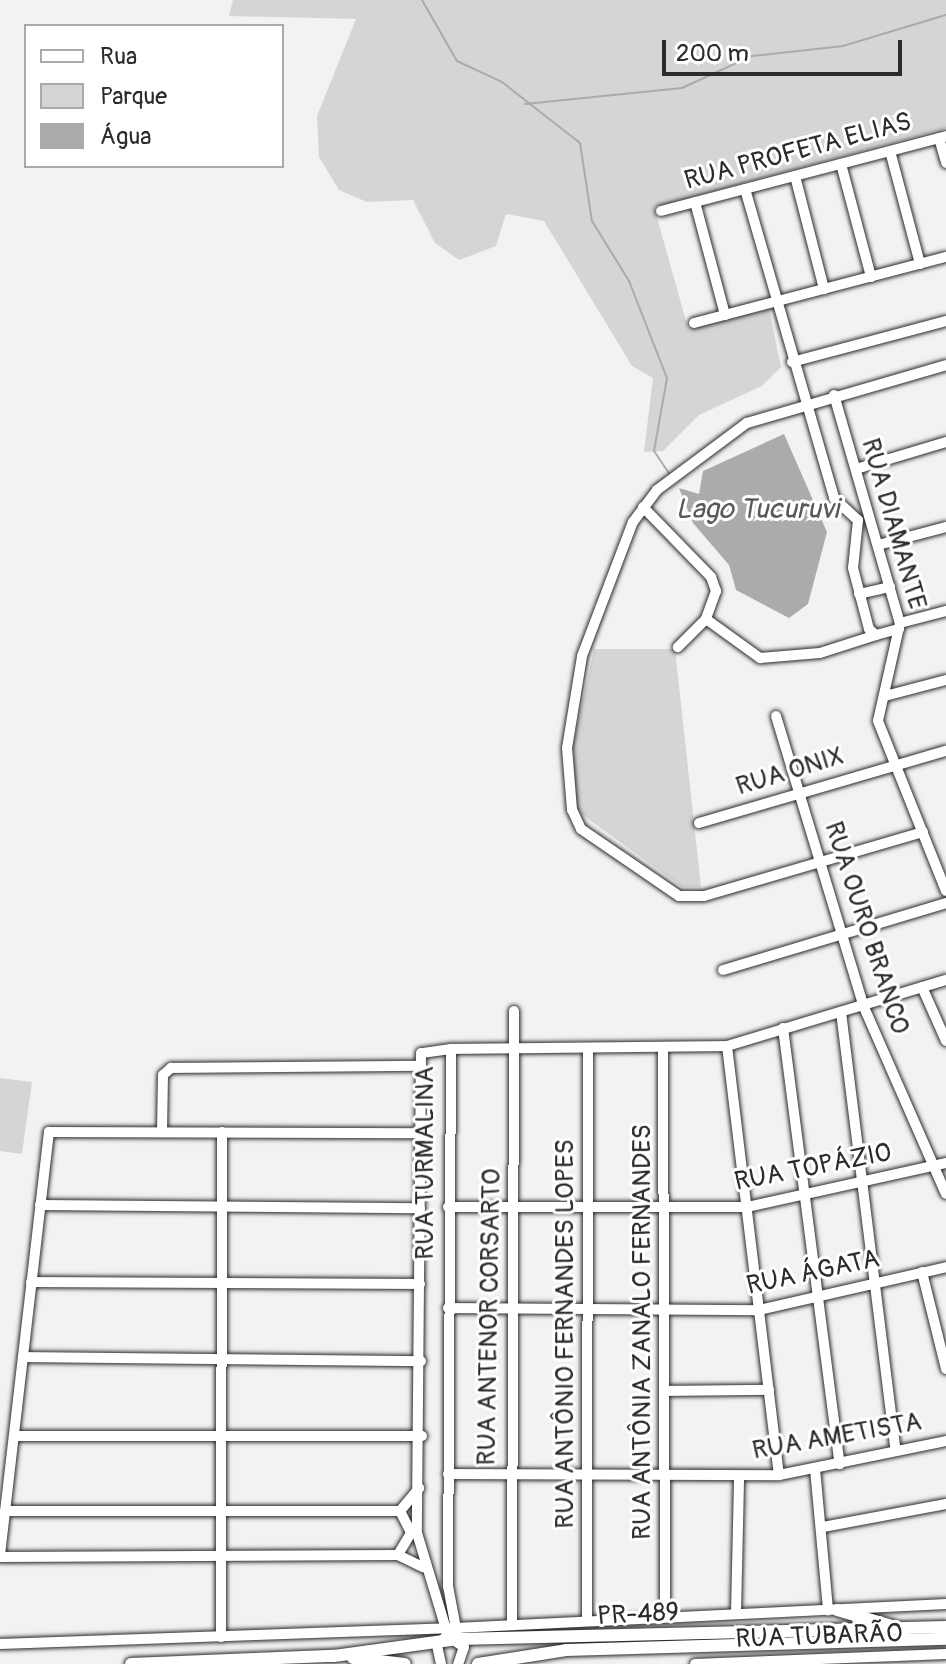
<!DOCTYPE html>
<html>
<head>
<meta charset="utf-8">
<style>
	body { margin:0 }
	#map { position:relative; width:946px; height:1664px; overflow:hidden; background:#f2f2f2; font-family:Pangolin,sans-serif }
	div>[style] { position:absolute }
	.green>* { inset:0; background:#d5d5d5 }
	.water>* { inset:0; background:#ababab }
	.stream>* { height:2px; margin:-1px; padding:0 1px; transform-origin:1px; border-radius:1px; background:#ababab }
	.roads { filter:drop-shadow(0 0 2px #2b2b2b) drop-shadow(0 0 2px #2b2b2b) }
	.minor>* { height:10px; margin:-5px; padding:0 5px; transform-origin:5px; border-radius:5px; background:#fff }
	.major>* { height:12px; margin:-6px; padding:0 6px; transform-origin:6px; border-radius:6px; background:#fff }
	span { translate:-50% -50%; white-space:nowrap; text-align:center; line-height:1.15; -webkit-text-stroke:6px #fff; paint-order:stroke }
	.street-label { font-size:26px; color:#2b2b2b }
	.water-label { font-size:28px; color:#585858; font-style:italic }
	.legend { position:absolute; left:24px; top:24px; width:260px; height:144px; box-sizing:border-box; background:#fff; border:2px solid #aaa; margin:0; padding:10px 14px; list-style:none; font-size:24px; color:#2b2b2b }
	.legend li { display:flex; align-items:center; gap:16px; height:40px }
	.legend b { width:40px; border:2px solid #aaa }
	.scale { position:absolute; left:662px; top:40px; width:240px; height:36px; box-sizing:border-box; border:4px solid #2b2b2b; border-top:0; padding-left:10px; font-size:24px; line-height:28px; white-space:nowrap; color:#2b2b2b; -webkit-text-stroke:6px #fff; paint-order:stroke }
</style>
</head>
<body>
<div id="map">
	<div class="green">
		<i style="clip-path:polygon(233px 0,946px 0,946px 128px,654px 207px,688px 328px,769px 309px,781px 367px,762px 386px,699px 415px,663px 451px,644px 452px,653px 378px,632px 366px,544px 221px,506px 214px,496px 246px,459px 260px,435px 243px,413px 200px,367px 202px,339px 190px,319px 157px,317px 116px,356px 19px,229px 16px)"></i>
		<i style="clip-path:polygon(594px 649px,675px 649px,701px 887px,682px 887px,576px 810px,573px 745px)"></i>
		<i style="clip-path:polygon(0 1078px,32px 1082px,22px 1154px,0 1151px)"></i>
	</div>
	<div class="water">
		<i style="clip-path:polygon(784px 434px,827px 532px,808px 604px,789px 618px,736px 590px,729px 565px,693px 523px,679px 488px,699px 494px,703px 471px)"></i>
	</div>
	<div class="stream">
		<i style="left:422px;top:0;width:70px;rotate:60.2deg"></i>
		<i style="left:457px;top:61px;width:50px;rotate:25deg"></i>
		<i style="left:502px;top:82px;width:99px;rotate:38deg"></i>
		<i style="left:580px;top:143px;width:79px;rotate:81.3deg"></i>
		<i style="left:592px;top:221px;width:70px;rotate:58.3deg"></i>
		<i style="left:629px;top:281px;width:104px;rotate:68.6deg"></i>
		<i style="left:667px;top:378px;width:74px;rotate:100.1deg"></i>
		<i style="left:654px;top:451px;width:29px;rotate:56deg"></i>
		<i style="left:525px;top:104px;width:158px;rotate:-5.8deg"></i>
		<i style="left:682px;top:88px;width:77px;rotate:-24.6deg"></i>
		<i style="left:752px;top:56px;width:92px;rotate:-6.3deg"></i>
		<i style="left:843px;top:46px;width:108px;rotate:-16.8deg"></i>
	</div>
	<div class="roads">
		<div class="minor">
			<i style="left:939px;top:138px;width:26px;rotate:74deg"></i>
			<i style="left:890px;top:151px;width:117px;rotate:75.1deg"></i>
			<i style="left:841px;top:164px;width:117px;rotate:75.1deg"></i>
			<i style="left:795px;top:176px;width:117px;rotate:75.6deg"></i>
			<i style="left:745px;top:189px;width:322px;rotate:73.9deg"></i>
			<i style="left:834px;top:498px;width:33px;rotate:43deg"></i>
			<i style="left:858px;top:520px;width:48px;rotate:95.9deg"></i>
			<i style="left:853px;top:568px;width:63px;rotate:75.3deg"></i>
			<i style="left:869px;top:629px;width:9px;rotate:41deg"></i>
			<i style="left:876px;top:635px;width:24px;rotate:-15deg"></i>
			<i style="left:695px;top:202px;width:117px;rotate:75.1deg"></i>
			<i style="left:661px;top:211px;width:295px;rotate:-14.7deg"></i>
			<i style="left:694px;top:323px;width:260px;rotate:-14.7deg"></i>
			<i style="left:792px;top:362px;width:159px;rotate:-14.9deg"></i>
			<i style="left:834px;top:395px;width:237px;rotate:73.9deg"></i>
			<i style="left:900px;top:623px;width:100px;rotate:102.7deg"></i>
			<i style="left:878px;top:721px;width:183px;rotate:68.2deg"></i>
			<i style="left:856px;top:469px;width:94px;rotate:-16.7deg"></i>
			<i style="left:643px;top:507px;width:98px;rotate:45.8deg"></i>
			<i style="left:711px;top:577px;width:15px;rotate:70deg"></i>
			<i style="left:716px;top:591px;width:30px;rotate:110deg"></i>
			<i style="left:706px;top:619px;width:40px;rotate:135deg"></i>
			<i style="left:878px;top:545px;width:70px;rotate:-14.8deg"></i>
			<i style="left:859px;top:594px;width:32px;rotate:-13deg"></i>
			<i style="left:706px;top:619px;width:67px;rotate:35.8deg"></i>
			<i style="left:760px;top:658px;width:60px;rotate:-4.8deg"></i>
			<i style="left:820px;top:653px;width:59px;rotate:-17.8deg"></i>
			<i style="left:900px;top:623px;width:48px;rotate:-14.6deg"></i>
			<i style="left:885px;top:696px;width:63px;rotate:-14.7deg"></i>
			<i style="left:776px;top:716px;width:302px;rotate:73.2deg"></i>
			<i style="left:863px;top:1005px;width:206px;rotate:66.3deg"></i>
			<i style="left:699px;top:823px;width:257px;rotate:-16.3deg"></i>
			<i style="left:923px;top:832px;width:228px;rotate:163.7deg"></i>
			<i style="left:704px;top:896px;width:25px;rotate:180deg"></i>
			<i style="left:679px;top:896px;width:119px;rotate:-145.6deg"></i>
			<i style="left:581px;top:829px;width:21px;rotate:-115deg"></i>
			<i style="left:572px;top:810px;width:62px;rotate:-94.6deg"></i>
			<i style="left:567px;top:748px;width:93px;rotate:-80.7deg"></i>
			<i style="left:582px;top:656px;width:143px;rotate:-69.2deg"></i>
			<i style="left:633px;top:522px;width:40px;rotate:-53deg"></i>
			<i style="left:657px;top:490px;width:112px;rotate:-36.7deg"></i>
			<i style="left:747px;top:423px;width:207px;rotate:-16.2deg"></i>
			<i style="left:723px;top:970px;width:233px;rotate:-16.7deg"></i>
			<i style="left:922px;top:987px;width:59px;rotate:66deg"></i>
			<i style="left:841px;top:1012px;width:442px;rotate:82.9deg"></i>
			<i style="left:783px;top:1028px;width:440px;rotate:82.6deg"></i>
			<i style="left:727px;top:1046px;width:432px;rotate:83.1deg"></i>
			<i style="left:663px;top:1047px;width:570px;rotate:89.8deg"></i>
			<i style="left:451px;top:1049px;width:30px;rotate:172deg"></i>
			<i style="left:421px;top:1053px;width:480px;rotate:90.5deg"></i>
			<i style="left:417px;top:1533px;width:108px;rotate:73.2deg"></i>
			<i style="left:448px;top:1636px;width:19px;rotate:35deg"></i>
			<i style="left:464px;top:1647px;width:18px;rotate:109deg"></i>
			<i style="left:162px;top:1132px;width:57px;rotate:-89deg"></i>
			<i style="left:163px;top:1075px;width:11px;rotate:-41deg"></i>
			<i style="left:171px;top:1068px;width:250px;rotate:-0.5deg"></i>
			<i style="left:40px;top:1205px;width:380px;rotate:0.5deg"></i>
			<i style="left:448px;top:1207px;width:299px"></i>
			<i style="left:747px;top:1207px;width:204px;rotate:-12.5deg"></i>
			<i style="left:922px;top:1272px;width:100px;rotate:76.1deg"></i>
			<i style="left:31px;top:1282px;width:389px;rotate:0.3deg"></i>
			<i style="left:448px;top:1308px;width:311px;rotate:0.4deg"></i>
			<i style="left:759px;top:1310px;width:192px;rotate:-12.9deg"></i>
			<i style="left:23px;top:1357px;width:398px;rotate:0.6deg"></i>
			<i style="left:665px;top:1391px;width:104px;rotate:-0.6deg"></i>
			<i style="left:14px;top:1436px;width:408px"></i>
			<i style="left:815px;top:1469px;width:142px;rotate:84.7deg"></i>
			<i style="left:448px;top:1474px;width:331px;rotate:0.2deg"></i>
			<i style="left:779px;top:1475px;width:170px;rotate:-11.5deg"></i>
			<i style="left:5px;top:1511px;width:395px"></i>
			<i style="left:400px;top:1511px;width:25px;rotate:63deg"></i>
			<i style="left:411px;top:1533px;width:26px;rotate:121deg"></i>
			<i style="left:400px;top:1511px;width:30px;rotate:-50deg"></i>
			<i style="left:823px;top:1527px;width:125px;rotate:-10.6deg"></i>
			<i style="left:0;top:1555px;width:426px;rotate:-83.4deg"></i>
			<i style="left:49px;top:1132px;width:372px;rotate:0.2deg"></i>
			<i style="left:0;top:1557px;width:398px;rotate:-0.3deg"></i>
			<i style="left:398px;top:1555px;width:28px;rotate:26deg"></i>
			<i style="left:736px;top:1613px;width:137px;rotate:-88.7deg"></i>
			<i style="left:587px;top:1620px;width:572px;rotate:-89.9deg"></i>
			<i style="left:512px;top:1624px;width:613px;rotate:-89.81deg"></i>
			<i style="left:221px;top:1637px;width:505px;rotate:-89.89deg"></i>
			<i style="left:458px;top:1639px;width:54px;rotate:-100.7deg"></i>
			<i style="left:448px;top:1586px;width:537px;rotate:-89.68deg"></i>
			<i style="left:451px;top:1049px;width:276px;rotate:-0.6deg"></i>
			<i style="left:727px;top:1046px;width:229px;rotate:-16.8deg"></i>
			<i style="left:0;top:1644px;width:448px;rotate:-2deg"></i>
			<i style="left:441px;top:1664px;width:19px;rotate:-102deg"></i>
			<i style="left:437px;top:1645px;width:25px;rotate:-43deg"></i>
			<i style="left:455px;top:1628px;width:492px;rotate:-2.8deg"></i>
			<i style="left:695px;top:1664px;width:251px;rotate:-2.3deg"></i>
		</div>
		<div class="major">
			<i style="left:837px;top:1610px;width:61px;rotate:16.1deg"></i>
			<i style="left:353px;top:1658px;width:52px;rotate:6.6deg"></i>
			<i style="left:131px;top:1664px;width:203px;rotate:-2.3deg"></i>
			<i style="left:334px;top:1656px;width:125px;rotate:-7.8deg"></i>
			<i style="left:458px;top:1639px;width:488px;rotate:-1.4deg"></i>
			<i style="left:478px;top:1664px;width:89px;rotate:-9deg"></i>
			<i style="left:566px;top:1650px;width:380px;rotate:-1.7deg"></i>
		</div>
	</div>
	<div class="street-label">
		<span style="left:798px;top:152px;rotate:-15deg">RUA PROFETA ELIAS</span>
		<span style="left:893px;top:524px;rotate:74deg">RUA DIAMANTE</span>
		<span style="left:790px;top:772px;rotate:-17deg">RUA ONIX</span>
		<span style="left:866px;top:928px;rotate:72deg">RUA OURO BRANCO</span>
		<span style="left:426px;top:1163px;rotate:-90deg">RUA TURMALINA</span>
		<span style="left:813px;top:1168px;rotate:-11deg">RUA TOPÁZIO</span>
		<span style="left:813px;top:1273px;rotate:-12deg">RUA ÁGATA</span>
		<span style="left:490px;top:1317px;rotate:-89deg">RUA ANTENOR CORSARTO</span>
		<span style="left:643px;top:1332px;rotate:-90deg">RUA ANTÔNIA ZANALO FERNANDES</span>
		<span style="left:566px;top:1334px;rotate:-90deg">RUA ANTÔNIO FERNANDES LOPES</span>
		<span style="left:837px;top:1437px;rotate:-10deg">RUA AMETISTA</span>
		<span style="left:638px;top:1615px;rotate:-3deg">PR-489</span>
		<span style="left:819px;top:1637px;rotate:-2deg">RUA TUBARÃO</span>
	</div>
	<div class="water-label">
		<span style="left:757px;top:510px">Lago Tucuruvi</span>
	</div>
	<ul class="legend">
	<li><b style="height:10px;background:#fff"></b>Rua</li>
	<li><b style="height:22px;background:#d5d5d5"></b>Parque</li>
	<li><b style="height:22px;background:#ababab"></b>Água</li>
	</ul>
	<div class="scale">200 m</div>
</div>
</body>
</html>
